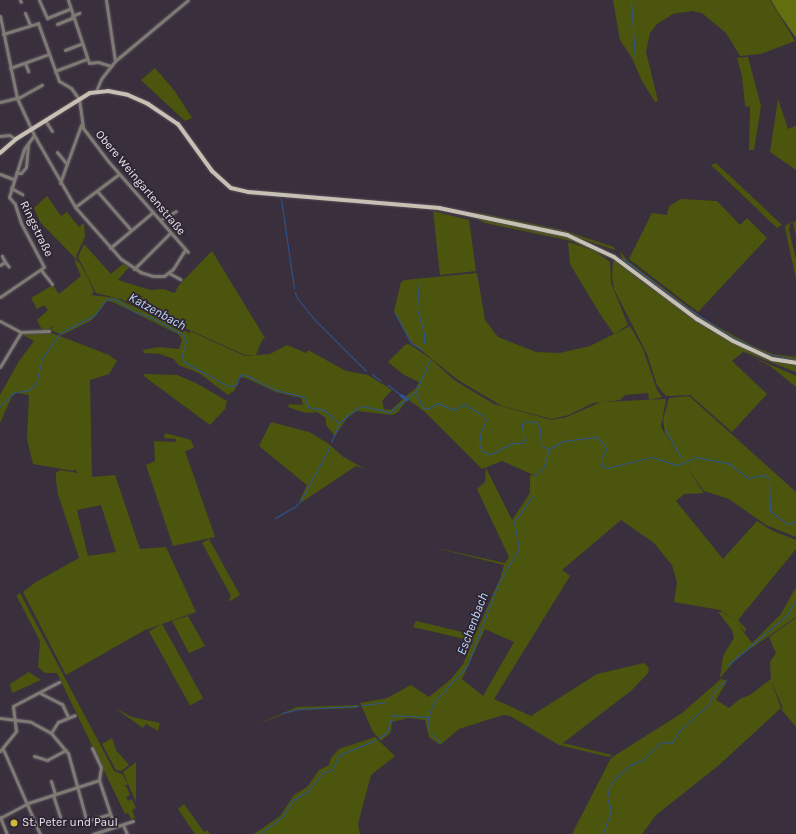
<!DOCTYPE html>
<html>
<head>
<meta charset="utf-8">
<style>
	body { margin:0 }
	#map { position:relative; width:796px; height:834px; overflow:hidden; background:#3a303d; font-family:Karla,sans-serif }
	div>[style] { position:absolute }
	.green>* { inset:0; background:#4b550d; transform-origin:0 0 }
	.forest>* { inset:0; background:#626f0f }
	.stream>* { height:1px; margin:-0.5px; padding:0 0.5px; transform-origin:0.5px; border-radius:0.5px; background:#2d5595 }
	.canal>* { height:2.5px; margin:-1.25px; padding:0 1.25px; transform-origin:1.25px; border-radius:1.25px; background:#2d5595 }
	.roads { filter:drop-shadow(0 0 1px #564d59) drop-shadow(0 0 1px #564d59) }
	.minor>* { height:3px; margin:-1.5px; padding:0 1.5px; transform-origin:1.5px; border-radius:1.5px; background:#7d7b73 }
	.major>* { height:4px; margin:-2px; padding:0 2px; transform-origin:2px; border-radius:2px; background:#c6c1b2 }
	.dots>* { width:11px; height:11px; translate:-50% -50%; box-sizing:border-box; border:2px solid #2f2633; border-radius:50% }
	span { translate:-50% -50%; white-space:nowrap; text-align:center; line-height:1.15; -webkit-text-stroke:3.5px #2f2633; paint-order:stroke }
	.street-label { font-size:12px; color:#e9e3eb }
	.poi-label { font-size:12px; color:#e9e3eb }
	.left { translate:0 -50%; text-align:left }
	.water-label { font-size:13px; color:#bfd7fc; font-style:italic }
</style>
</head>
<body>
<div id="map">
	<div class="green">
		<i style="clip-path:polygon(613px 0,770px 0,795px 41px,761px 54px,740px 56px,726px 33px,702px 13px,692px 11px,673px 14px,657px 24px,650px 33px,646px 52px,658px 101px,655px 102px,642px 81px,632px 58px,620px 40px)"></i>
		<i style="clip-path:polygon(748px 57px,761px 106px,754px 150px,749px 150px,750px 107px,745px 106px,742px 76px,737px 58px)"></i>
		<i style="clip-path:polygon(155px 68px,174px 90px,192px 118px,185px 121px,141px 80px)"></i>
		<i style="clip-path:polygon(778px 99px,788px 129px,796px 126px,796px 170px,770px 152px)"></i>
		<i style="clip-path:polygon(716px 163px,782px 225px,777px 228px,711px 165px)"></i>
		<i style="clip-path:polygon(47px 196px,61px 216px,67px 212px,79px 227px,84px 223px,85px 237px,76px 256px,78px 261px,40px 222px,34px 208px)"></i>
		<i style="clip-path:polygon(681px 199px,717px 201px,740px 225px,747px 218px,767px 238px,698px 312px,629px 259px,652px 213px,667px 215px,669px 206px)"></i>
		<i style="clip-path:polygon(433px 211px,469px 220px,476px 271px,440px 275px)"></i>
		<i style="clip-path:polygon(475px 212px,562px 230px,614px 247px,615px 250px,567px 234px,473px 214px)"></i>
		<i style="clip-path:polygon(473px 217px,569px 237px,611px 258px,612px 259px,571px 241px,485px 223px)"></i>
		<i style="clip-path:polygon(796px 221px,796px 237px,793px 223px,790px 224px,789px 230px,796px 259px,796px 279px,785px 228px,786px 225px)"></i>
		<i style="clip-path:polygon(568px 242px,595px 251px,610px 262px,611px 283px,628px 325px,614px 334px,600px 314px,570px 264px)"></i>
		<i style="clip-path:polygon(84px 244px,111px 274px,123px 264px,129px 267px,118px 280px,150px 290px,163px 289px,175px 293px,178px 286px,212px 251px,265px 338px,262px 340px,256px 355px,245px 355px,121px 299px,96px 293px,78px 257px)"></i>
		<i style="clip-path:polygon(620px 251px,628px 261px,704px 319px,753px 346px,773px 354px,796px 357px,796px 361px,765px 354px,708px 324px,622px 260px)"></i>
		<i style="clip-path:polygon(74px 260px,79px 262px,88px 278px,94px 292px,91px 295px,116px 298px,189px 333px,190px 338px,190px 331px,245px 356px,270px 354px,287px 345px,306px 353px,308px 350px,346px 371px,368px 375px,392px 390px,382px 401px,384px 409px,391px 410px,404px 398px,407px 400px,398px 412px,393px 415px,357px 411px,347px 418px,335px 436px,326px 425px,326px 418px,317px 412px,306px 413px,288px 407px,289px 404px,303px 405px,301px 398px,276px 392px,246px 378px,239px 377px,235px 390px,228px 395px,199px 373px,178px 365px,174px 359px,160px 354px,144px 353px,143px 350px,159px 347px,179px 349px,182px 340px,178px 334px,113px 302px,107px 301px,92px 320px,62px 335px,51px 330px,55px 324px,49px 330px,42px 330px,37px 320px,48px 310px,44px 305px,37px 309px,31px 298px,53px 285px,59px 294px,81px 276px)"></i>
		<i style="clip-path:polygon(613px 261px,617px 261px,642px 282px,746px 349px,770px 359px,796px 364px,796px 372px,747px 353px,743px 352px,732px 361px,767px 394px,732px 432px,690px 395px,666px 396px,657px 385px,647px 354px,614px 289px,612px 278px)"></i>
		<i style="clip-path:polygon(477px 273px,485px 320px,498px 337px,536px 352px,560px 353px,590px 346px,630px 326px,643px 349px,657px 390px,662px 397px,649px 400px,648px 393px,625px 395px,620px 400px,593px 403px,569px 415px,551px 419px,502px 406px,458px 380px,411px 342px,394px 311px,401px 282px,405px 280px)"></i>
		<i style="clip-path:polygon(evenodd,49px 332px,109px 355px,117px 361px,109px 374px,90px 380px,92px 477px,115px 475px,140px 549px,166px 547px,196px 612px,145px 630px,66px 675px,23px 592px,36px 582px,79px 558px,58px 494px,56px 480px,56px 473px,60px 470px,78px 473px,75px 469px,74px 471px,33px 464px,27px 439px,29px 395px,17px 393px,12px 396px,0 423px,0 395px,19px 361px,34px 341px,23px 335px,24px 333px,49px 332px,101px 505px,116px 552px,88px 556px,77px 510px,101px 505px)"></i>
		<i style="clip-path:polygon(evenodd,409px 344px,431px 359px,454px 380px,494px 404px,551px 420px,567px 417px,601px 402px,666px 399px,661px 427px,681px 461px,665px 433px,663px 420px,669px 398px,689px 396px,796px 492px,796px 537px,766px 525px,729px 499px,704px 491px,685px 465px,704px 493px,684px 494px,676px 501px,723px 559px,757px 521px,773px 531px,796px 540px,796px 549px,738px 620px,746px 629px,745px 632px,737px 623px,752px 643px,781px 614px,796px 587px,796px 617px,737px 658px,720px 678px,723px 656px,734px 638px,732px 630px,718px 612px,722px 612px,737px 621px,720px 610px,674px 602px,677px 582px,672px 565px,654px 543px,621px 520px,562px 570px,570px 576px,494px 699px,531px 716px,597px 674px,644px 663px,649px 668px,648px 673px,632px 690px,563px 743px,612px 755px,609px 757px,559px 745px,510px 716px,503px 715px,459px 729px,440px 745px,429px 737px,425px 720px,408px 718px,392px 722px,391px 732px,381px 741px,373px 732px,360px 703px,387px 698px,411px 685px,429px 697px,451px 679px,463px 664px,473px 641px,413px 627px,416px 621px,475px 635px,501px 576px,504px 565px,432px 547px,505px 563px,509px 557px,477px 489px,485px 482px,486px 468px,512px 520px,530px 493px,530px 475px,536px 476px,502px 461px,482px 469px,425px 412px,405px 397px,416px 388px,419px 382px,404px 375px,388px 362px,405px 345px,409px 344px,485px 629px,514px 642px,483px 696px,462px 679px,485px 629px)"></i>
		<i style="clip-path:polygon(746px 354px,796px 376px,796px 387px,770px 366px)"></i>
		<i style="clip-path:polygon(144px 374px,177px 375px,196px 383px,227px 401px,225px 409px,210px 425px,145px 377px)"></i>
		<i style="clip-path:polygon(271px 422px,309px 432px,329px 444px,342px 456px,365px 469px,356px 466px,302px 502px,300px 500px,307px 485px,259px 446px)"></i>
		<i style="clip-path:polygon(165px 433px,191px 440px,194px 448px,185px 451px,215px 537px,173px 546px,146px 465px,155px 461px,154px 441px,176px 442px,176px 439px,164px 438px)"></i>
		<i style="clip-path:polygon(209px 539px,240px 595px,232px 600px,228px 601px,231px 596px,202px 543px)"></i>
		<i style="clip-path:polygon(20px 593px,114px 771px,122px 774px,128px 784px,122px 787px,126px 786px,130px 795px,126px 797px,128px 801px,132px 799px,136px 808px,132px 810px,135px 818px,131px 819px,128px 813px,125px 814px,57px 673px,45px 673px,38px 667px,40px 641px,17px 597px,17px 595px)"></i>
		<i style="clip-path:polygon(188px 616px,205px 646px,189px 653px,172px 621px)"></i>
		<i style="clip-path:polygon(796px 618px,796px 727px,781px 709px,783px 708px,771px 681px,781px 708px,718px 766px,656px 815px,642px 834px,572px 834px,611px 758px,682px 713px,721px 679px,727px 681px,716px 700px,729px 708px,740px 699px,750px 695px,771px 679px,770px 662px,776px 653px,769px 637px)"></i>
		<i style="left:162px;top:624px;width:85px;height:15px;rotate:61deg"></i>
		<i style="clip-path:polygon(29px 672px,41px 680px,12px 693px,10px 684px)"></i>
		<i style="clip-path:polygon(359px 705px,356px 708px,294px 710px,254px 726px,297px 707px)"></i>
		<i style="clip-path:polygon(115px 708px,132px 717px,160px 723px,158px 731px,146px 724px,143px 728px)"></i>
		<i style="clip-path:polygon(375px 737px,395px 756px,371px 775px,358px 824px,360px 834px,254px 834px,280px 816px,294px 795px,307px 787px,319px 770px,329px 765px,331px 758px,339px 749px)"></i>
		<i style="clip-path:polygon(112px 738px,116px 750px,129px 765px,121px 771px,116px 770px,102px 744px)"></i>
		<i style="clip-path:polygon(136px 762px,136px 802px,123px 772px)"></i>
		<i style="clip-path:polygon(184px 804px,204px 832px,207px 830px,210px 834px,195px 834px,178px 809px)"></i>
	</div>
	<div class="forest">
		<i style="clip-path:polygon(771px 0,796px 0,796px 38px,778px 12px)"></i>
	</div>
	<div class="stream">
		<i style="left:631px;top:0;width:58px;rotate:86.1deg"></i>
		<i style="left:281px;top:199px;width:90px;rotate:81.7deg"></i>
		<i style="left:622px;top:258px;width:73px;rotate:37.8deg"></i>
		<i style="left:680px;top:303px;width:62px;rotate:33.2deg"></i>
		<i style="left:732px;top:337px;width:37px;rotate:26deg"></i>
		<i style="left:765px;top:353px;width:32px;rotate:13deg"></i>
		<i style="left:419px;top:280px;width:29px;rotate:94deg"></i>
		<i style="left:417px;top:309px;width:25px;rotate:74deg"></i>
		<i style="left:424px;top:333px;width:10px;rotate:90deg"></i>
		<i style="left:295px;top:292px;width:6px;rotate:72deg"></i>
		<i style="left:297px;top:298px;width:28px;rotate:51deg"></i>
		<i style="left:315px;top:320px;width:72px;rotate:45deg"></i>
		<i style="left:395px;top:313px;width:34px;rotate:62deg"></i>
		<i style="left:411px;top:343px;width:13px;rotate:32deg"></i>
		<i style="left:372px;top:374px;width:11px;rotate:38deg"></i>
		<i style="left:388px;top:385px;width:16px;rotate:38deg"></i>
		<i style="left:416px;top:391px;width:34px;rotate:-66deg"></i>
		<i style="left:0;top:406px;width:20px;rotate:-45deg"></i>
		<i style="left:14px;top:392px;width:13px;rotate:-4deg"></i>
		<i style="left:27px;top:391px;width:11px;rotate:-38deg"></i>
		<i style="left:36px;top:384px;width:27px;rotate:-77deg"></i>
		<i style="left:42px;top:358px;width:31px;rotate:-54deg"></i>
		<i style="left:60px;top:333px;width:38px;rotate:-27deg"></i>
		<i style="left:94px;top:316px;width:21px;rotate:-53deg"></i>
		<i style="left:107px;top:299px;width:8px"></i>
		<i style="left:115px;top:299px;width:24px;rotate:33deg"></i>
		<i style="left:135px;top:312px;width:17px;rotate:17deg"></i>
		<i style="left:151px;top:317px;width:37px;rotate:29deg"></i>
		<i style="left:183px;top:335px;width:7px;rotate:63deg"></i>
		<i style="left:186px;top:341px;width:15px;rotate:106deg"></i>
		<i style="left:182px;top:355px;width:7px;rotate:74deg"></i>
		<i style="left:184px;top:362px;width:50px;rotate:28.6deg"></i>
		<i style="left:228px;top:386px;width:8px;rotate:-7deg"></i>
		<i style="left:236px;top:385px;width:12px;rotate:-66deg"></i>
		<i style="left:241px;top:374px;width:7px;rotate:16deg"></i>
		<i style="left:248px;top:376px;width:31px;rotate:27deg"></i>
		<i style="left:276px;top:390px;width:29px;rotate:14deg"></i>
		<i style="left:304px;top:397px;width:11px;rotate:68deg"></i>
		<i style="left:308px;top:407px;width:16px;rotate:11deg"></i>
		<i style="left:324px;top:410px;width:20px;rotate:41deg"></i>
		<i style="left:339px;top:423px;width:23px;rotate:-40deg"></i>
		<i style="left:357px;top:408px;width:6px;rotate:-18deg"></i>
		<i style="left:363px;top:406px;width:28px;rotate:13deg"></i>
		<i style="left:390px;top:412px;width:32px;rotate:-39deg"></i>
		<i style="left:415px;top:392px;width:18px;rotate:61deg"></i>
		<i style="left:424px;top:408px;width:5px"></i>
		<i style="left:429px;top:408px;width:9px;rotate:-32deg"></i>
		<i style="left:437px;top:403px;width:18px;rotate:22deg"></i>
		<i style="left:454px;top:410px;width:12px;rotate:-31deg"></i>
		<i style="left:464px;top:404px;width:22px;rotate:32deg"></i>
		<i style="left:483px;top:416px;width:5px;rotate:53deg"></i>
		<i style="left:486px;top:420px;width:12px;rotate:114deg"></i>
		<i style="left:481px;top:431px;width:12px;rotate:99deg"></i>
		<i style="left:479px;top:443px;width:7px;rotate:74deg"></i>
		<i style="left:481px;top:450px;width:6px;rotate:31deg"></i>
		<i style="left:486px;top:453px;width:5px;rotate:11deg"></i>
		<i style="left:491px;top:454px;width:25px;rotate:-27deg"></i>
		<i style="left:513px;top:443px;width:9px"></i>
		<i style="left:522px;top:443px;width:3px;rotate:-45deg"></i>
		<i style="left:524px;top:441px;width:17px;rotate:-97deg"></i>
		<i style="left:522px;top:424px;width:4px;rotate:-45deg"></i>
		<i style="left:525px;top:421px;width:11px;rotate:5deg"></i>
		<i style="left:536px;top:422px;width:8px;rotate:60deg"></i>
		<i style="left:540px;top:429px;width:16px;rotate:86deg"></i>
		<i style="left:541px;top:445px;width:9px;rotate:27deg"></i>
		<i style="left:665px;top:414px;width:15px;rotate:90deg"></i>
		<i style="left:665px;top:429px;width:33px;rotate:61deg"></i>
		<i style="left:331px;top:442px;width:20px;rotate:-66deg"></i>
		<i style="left:275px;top:518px;width:24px;rotate:-30deg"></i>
		<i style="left:296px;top:506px;width:8px;rotate:-50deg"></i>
		<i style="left:301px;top:500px;width:61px;rotate:-61.8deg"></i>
		<i style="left:728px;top:665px;width:76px;rotate:-40.2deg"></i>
		<i style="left:786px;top:616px;width:19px;rotate:-58deg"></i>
		<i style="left:362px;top:705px;width:23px;rotate:-7deg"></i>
		<i style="left:282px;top:713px;width:18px;rotate:-13deg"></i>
		<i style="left:300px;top:709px;width:58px;rotate:-3deg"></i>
		<i style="left:428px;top:717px;width:14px;rotate:86deg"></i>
		<i style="left:429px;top:731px;width:17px;rotate:45deg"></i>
		<i style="left:379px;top:738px;width:10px;rotate:-37deg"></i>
		<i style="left:387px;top:732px;width:18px;rotate:-74deg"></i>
		<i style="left:392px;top:715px;width:36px;rotate:3deg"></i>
		<i style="left:428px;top:717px;width:15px;rotate:-70deg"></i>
		<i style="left:433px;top:703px;width:50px;rotate:-47.4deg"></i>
		<i style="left:467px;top:666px;width:88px;rotate:-69.3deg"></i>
		<i style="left:498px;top:584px;width:42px;rotate:-59.7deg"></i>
		<i style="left:519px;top:548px;width:26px;rotate:-101deg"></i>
		<i style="left:514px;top:522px;width:32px;rotate:-54deg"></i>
		<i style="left:533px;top:496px;width:19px;rotate:-90deg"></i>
		<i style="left:533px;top:477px;width:13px;rotate:-42deg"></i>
		<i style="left:543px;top:468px;width:20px;rotate:-72deg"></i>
		<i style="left:549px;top:449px;width:16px;rotate:-30deg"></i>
		<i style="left:563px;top:441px;width:33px;rotate:-7deg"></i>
		<i style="left:596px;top:437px;width:9px;rotate:41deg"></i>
		<i style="left:603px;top:443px;width:7px;rotate:63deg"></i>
		<i style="left:606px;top:449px;width:11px;rotate:117deg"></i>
		<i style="left:601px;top:459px;width:7px;rotate:82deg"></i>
		<i style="left:602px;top:466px;width:5px;rotate:22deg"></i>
		<i style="left:607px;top:468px;width:45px;rotate:-14deg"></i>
		<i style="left:651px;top:457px;width:28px;rotate:17deg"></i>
		<i style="left:678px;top:465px;width:20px;rotate:-24deg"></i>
		<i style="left:696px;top:457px;width:33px;rotate:11deg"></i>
		<i style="left:728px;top:463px;width:25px;rotate:37deg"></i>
		<i style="left:748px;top:478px;width:16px;rotate:-11deg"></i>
		<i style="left:764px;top:475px;width:6px;rotate:39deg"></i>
		<i style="left:769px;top:479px;width:32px;rotate:88deg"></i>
		<i style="left:770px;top:511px;width:21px;rotate:37deg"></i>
		<i style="left:787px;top:524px;width:9px;rotate:-18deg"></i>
		<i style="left:259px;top:834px;width:29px;rotate:-36deg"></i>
		<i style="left:282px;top:817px;width:20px;rotate:-57deg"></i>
		<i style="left:293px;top:800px;width:16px;rotate:-30deg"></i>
		<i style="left:307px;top:792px;width:26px;rotate:-51deg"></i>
		<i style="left:323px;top:772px;width:9px;rotate:-13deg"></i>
		<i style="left:332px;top:770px;width:17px;rotate:-65deg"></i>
		<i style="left:339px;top:755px;width:40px;rotate:-22deg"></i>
		<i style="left:603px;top:834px;width:25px;rotate:-72deg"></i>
		<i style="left:611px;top:810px;width:13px;rotate:-108deg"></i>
		<i style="left:607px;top:798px;width:10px;rotate:-79deg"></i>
		<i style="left:609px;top:788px;width:10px;rotate:-61deg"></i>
		<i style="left:614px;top:779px;width:21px;rotate:-41deg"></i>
		<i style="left:630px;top:765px;width:15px;rotate:-23deg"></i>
		<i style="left:644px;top:759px;width:24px;rotate:-45deg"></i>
		<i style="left:661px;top:742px;width:11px;rotate:5deg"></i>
		<i style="left:672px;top:743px;width:13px;rotate:-61deg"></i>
		<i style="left:678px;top:732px;width:39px;rotate:-42deg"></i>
		<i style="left:707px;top:706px;width:19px;rotate:-62deg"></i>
		<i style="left:716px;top:689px;width:13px;rotate:-42deg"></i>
	</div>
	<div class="canal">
		<i style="left:401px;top:395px;width:7px;rotate:34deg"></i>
	</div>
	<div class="roads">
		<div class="minor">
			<i style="left:20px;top:0;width:2px;rotate:63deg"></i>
			<i style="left:39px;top:0;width:20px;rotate:66deg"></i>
			<i style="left:47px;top:18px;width:24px;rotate:-22deg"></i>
			<i style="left:68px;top:0;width:66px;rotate:71.6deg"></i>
			<i style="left:89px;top:63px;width:9px;rotate:-6deg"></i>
			<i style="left:98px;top:62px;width:14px;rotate:17deg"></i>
			<i style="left:106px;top:0;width:62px;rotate:81.6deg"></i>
			<i style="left:25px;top:13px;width:13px;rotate:67deg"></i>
			<i style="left:0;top:16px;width:84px;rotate:78.3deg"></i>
			<i style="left:17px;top:98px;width:41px;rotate:65.3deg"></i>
			<i style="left:34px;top:135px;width:83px;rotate:60.3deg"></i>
			<i style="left:75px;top:207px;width:69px;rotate:48.5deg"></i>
			<i style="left:121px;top:259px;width:23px;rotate:34deg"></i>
			<i style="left:140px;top:272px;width:14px;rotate:17deg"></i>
			<i style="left:153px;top:276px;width:11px"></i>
			<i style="left:164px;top:276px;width:11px;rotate:-38deg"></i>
			<i style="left:173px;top:269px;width:22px;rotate:-58deg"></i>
			<i style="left:72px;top:16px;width:8px;rotate:-23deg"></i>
			<i style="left:57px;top:24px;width:16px;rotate:-22deg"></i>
			<i style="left:3px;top:34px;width:37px;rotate:-17deg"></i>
			<i style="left:38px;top:23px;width:62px;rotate:70.1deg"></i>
			<i style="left:59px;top:81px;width:14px;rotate:30deg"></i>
			<i style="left:71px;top:88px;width:14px;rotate:54deg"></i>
			<i style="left:79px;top:99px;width:29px;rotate:82deg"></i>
			<i style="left:83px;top:128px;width:41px;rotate:52.9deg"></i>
			<i style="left:108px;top:161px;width:121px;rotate:48.7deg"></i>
			<i style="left:65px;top:50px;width:17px;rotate:-21deg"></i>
			<i style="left:25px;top:63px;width:9px;rotate:69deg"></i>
			<i style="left:10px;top:68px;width:41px;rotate:-19.7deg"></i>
			<i style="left:55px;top:71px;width:34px;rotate:-21deg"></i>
			<i style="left:96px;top:91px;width:13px;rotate:-67deg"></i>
			<i style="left:101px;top:79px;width:23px;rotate:-52deg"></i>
			<i style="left:115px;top:61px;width:95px;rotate:-39.9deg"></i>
			<i style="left:0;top:102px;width:21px;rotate:-14deg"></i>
			<i style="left:20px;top:97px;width:25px;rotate:-29deg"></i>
			<i style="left:45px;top:120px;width:13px;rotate:58deg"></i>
			<i style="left:0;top:136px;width:9px;rotate:-6deg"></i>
			<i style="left:9px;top:135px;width:8px;rotate:30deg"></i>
			<i style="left:57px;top:152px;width:14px;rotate:51deg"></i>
			<i style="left:16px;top:173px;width:5px"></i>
			<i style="left:21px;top:173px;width:8px;rotate:-50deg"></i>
			<i style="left:26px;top:167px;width:23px;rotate:-85deg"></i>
			<i style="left:0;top:174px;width:14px;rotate:21deg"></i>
			<i style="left:60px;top:183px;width:62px;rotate:-70.1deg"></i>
			<i style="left:11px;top:188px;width:13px;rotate:29deg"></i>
			<i style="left:97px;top:191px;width:52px;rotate:48.9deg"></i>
			<i style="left:75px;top:207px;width:55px;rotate:-36.9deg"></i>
			<i style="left:160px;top:220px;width:18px;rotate:-29deg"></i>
			<i style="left:110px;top:248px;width:56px;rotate:-39.9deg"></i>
			<i style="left:5px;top:262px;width:6px;rotate:51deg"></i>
			<i style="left:0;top:265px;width:6px;rotate:-31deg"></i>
			<i style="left:5px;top:262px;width:7px;rotate:-117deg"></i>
			<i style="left:134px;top:269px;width:51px;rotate:-45deg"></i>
			<i style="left:41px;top:270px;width:18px;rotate:52deg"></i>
			<i style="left:169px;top:273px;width:13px;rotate:29deg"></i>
			<i style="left:0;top:297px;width:53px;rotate:-34.3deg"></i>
			<i style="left:44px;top:267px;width:50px;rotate:-117.6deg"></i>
			<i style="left:21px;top:223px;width:20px;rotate:-108deg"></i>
			<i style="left:15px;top:204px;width:9px;rotate:-131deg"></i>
			<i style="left:9px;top:197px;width:50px;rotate:-72.6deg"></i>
			<i style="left:24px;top:149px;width:17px;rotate:-54deg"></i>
			<i style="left:0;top:321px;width:24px;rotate:28deg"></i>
			<i style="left:21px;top:332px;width:28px;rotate:-2deg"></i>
			<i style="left:0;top:367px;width:41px;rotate:-59deg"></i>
			<i style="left:40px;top:693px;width:25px;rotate:27deg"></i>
			<i style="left:62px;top:704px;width:14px;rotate:65deg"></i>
			<i style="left:0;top:718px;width:31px;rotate:7deg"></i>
			<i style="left:31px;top:722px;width:23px;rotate:29deg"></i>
			<i style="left:51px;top:733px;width:26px;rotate:50deg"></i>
			<i style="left:68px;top:753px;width:68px;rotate:74.7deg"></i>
			<i style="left:86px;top:819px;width:4px;rotate:14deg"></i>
			<i style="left:90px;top:820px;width:21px;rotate:-17deg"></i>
			<i style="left:51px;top:733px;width:13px;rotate:-58deg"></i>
			<i style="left:58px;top:722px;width:18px;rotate:-22deg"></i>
			<i style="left:92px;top:748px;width:21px;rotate:65deg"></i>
			<i style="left:101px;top:767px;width:13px;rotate:99deg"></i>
			<i style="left:99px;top:780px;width:47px;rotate:71.6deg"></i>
			<i style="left:3px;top:749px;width:93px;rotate:66.5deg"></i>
			<i style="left:0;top:751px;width:26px;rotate:-51deg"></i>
			<i style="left:16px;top:731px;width:25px;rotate:-97deg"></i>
			<i style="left:13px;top:706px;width:52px;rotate:-27.6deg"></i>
			<i style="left:34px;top:756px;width:14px;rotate:17deg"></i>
			<i style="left:47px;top:760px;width:21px;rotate:-28deg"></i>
			<i style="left:51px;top:781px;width:14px;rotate:73deg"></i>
			<i style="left:53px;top:795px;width:23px;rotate:72deg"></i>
			<i style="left:0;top:817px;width:18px;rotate:68deg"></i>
			<i style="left:0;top:818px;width:32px;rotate:-28deg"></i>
			<i style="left:28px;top:803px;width:75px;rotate:-17.9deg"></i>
			<i style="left:123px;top:825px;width:10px;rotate:66deg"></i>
			<i style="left:93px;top:834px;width:42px;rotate:-18deg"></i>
		</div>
		<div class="major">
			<i style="left:0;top:153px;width:21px;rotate:-41deg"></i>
			<i style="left:16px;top:139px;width:87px;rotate:-31.9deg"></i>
			<i style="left:90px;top:93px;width:18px;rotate:-6deg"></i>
			<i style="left:108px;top:91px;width:20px;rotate:11deg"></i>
			<i style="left:128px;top:95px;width:22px;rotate:24deg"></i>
			<i style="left:148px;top:104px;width:36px;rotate:34deg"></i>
			<i style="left:178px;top:124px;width:58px;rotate:54.1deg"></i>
			<i style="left:212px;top:171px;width:25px;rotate:42deg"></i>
			<i style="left:231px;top:188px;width:17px;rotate:13deg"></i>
			<i style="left:248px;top:192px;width:192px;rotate:4.8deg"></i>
			<i style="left:439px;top:208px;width:131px;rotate:11.9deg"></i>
			<i style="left:567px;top:235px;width:52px;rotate:25.1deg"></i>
			<i style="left:614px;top:257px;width:104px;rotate:36.8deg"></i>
			<i style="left:697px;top:319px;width:42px;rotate:31.4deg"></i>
			<i style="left:733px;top:341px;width:43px;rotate:24.8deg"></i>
			<i style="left:772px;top:359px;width:24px;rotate:9deg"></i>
		</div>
	</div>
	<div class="dots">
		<i style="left:14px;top:823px;background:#ccb938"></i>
	</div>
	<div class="street-label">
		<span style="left:140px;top:183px;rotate:50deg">Obere Weingartenstraße</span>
		<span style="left:36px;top:229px;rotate:64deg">Ringstraße</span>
	</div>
	<div class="poi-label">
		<span class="left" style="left:22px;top:823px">St. Peter und Paul</span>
	</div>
	<div class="water-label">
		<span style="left:157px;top:312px;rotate:29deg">Katzenbach</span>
		<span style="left:473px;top:624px;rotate:-69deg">Eschenbach</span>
	</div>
</div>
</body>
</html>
